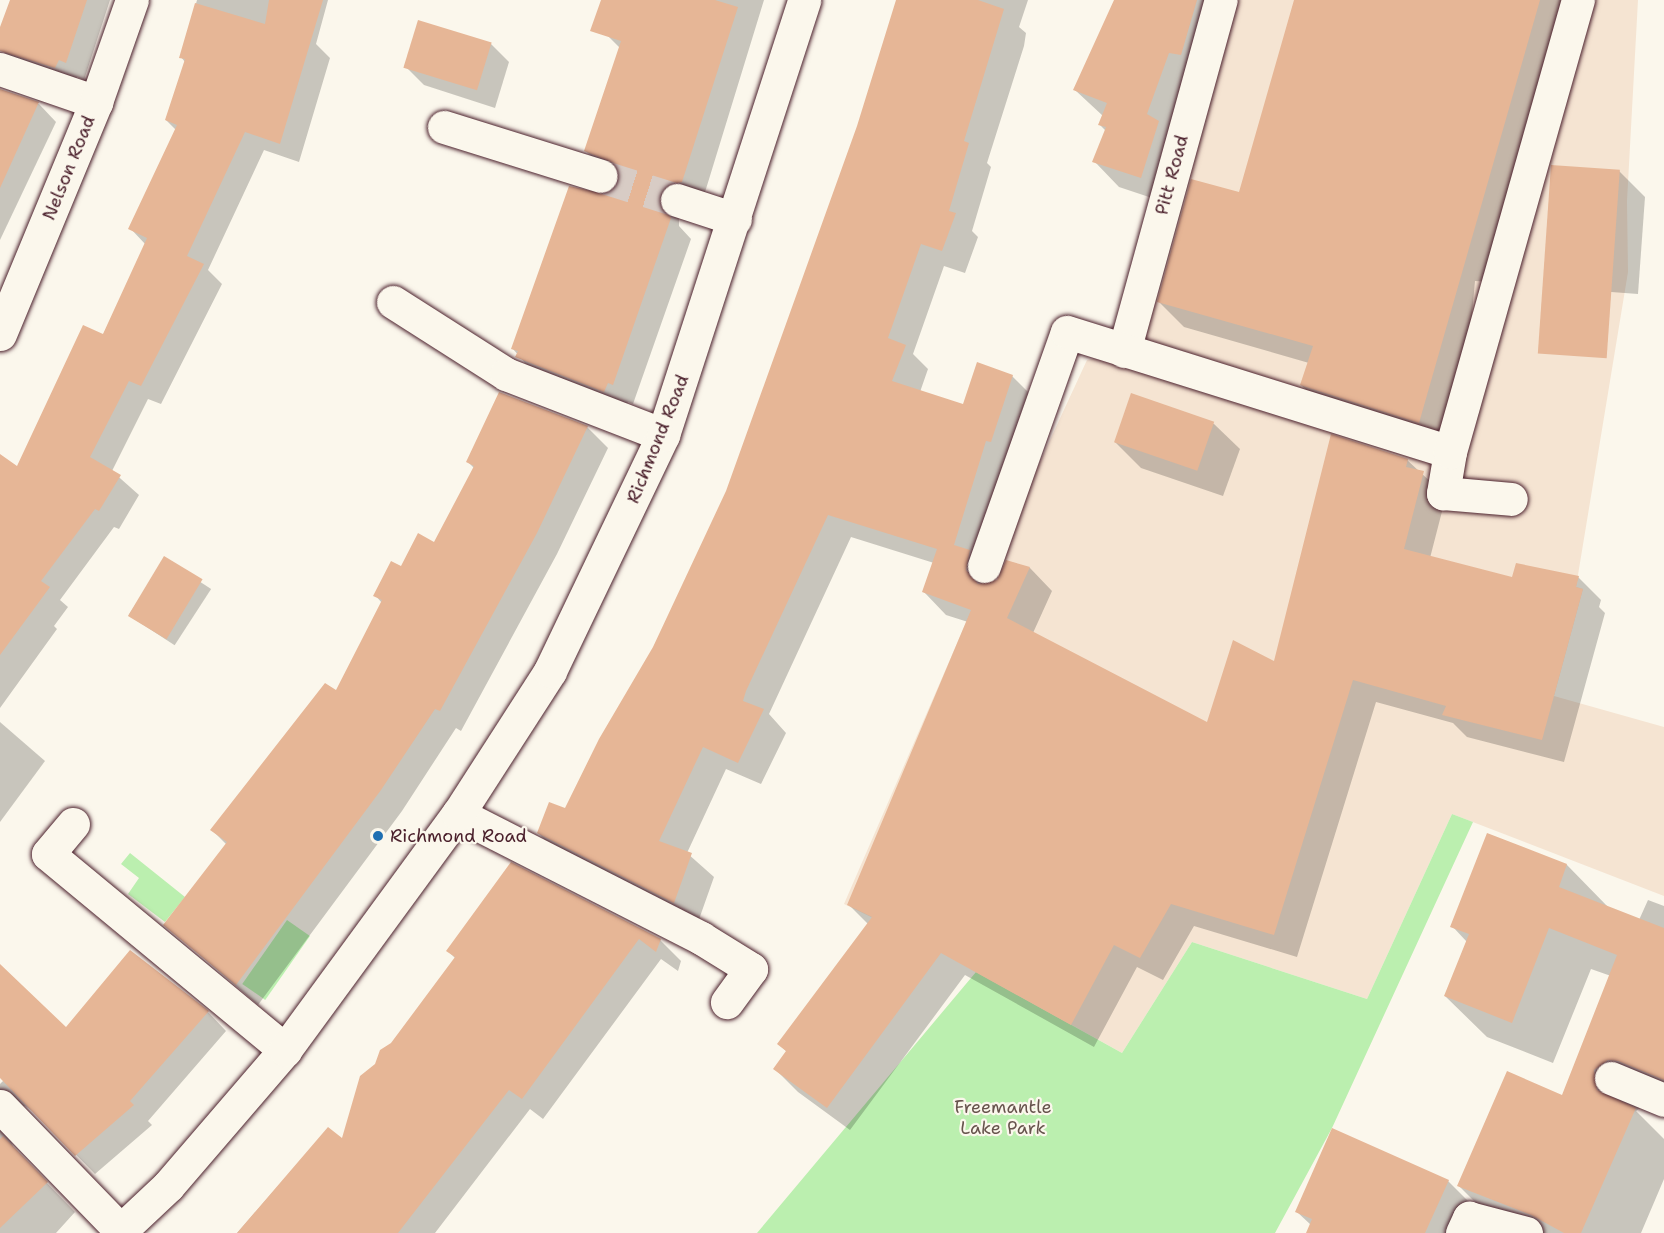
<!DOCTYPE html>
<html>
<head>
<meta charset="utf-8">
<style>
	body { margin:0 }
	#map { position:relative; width:1664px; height:1233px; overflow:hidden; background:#fbf7ec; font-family:"Shantell Sans",sans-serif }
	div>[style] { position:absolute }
	.built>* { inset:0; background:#f5e4d2 }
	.green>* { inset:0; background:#bbefaf; transform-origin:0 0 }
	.shadow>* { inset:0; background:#0003; transform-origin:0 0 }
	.building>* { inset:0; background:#e6b696; transform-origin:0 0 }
	.minor-tunnel>* { height:33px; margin-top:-16.5px; transform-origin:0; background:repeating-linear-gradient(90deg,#d8ccc5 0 33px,transparent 0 49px) }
	.roads { filter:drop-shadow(0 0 2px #4a1f2b) drop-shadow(0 0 2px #4a1f2b) }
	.minor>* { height:33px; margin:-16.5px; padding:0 16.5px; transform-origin:16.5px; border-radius:16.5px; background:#fbf7ec }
	.dots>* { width:16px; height:16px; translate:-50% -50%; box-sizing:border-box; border:3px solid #fbf7ec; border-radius:50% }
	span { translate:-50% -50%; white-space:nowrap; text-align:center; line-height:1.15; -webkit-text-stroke:4.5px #fbf7ec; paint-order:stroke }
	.street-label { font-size:18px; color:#4a1f2b }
	.poi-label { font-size:18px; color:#4a1f2b }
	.left { translate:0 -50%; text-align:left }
	.park-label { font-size:18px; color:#66534c }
</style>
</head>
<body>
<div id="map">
	<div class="built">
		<i style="clip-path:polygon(1221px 0,1638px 0,1627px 201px,1628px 272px,1576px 587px,1583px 589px,1554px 696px,1664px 727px,1664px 896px,1452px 814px,1367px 999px,1192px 942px,1122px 1053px,923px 942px,844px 904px,971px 611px,1087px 360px,1124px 351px)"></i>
	</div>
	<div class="green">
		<i style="clip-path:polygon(1452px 814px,1473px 822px,1332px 1128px,1275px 1233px,757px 1233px,976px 972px,1122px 1053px,1192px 942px,1367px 999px)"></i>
		<i style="clip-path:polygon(130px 853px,185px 897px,165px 922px,128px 894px,139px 878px,121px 864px)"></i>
		<i style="left:287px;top:920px;width:28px;height:78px;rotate:35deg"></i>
	</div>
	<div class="shadow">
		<i style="clip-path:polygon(12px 0,110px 0,84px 80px,77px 77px,73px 85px,13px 61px,0 48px,0 32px)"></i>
		<i style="clip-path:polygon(197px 0,328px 0,316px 44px,330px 58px,299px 162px,264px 150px,208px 270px,222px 284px,161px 404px,148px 399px,112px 471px,139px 495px,119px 529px,114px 527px,60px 600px,68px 607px,54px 626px,57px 629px,0 708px,0 474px,18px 468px,103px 335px,146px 245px,130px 228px,176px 130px,166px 120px,185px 62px,181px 57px)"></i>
		<i style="clip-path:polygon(619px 0,764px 0,702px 202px,679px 214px,679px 226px,691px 239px,633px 404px,628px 402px,624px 411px,537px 377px,513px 349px,605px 196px,621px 182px,619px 176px,606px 171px,586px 151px,620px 48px,607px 35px)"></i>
		<i style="clip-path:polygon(897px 0,1028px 0,1019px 27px,1026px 33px,1024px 46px,987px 163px,991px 167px,972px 231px,978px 237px,965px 273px,944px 266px,913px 354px,928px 369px,920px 392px,964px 406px,1012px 376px,1035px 399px,990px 583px,997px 582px,1007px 561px,1030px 568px,1052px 591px,1033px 633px,1208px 724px,1275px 663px,1407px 460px,1446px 496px,1430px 558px,1513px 579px,1578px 577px,1601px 600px,1599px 607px,1605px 613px,1564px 762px,1467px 737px,1453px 723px,1376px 702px,1297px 957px,1194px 926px,1163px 980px,1137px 967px,1094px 1047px,965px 975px,850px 1130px,798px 1092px,775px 1069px,787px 1052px,779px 1044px,868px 924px,849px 905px,968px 622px,946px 615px,924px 592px,934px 563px,851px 537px,769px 714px,786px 733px,761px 784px,726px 769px,687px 853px,714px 877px,697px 925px,561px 856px,538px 833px,566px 810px,655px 648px,727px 491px,859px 127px)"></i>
		<i style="clip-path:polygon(1115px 0,1230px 0,1167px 203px,1119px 187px,1094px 161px,1106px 131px,1100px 125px,1103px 116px,1075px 90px)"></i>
		<i style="clip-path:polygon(1295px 0,1585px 0,1492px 282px,1475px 281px,1469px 346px,1444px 447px,1327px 410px,1301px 385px,1309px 363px,1184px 327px,1159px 302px,1240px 194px)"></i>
		<i style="clip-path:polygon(491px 44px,509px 62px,495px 108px,424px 85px,406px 67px)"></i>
		<i style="clip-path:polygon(0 90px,39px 104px,56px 122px,0 240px)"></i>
		<i style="clip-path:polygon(1619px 171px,1645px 197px,1638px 294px,1571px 289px)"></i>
		<i style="clip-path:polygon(1132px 395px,1214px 424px,1240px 449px,1223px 496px,1141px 468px,1115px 442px)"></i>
		<i style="clip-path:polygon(587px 427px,608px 448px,557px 554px,461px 731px,456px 728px,402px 811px,258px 1005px,165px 925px,227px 845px,212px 830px,337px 692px,382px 603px,375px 595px,402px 568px,435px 544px,474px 468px,468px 462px)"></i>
		<i style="left:165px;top:559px;width:55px;height:67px;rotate:33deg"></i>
		<i style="clip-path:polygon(0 722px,45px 761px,0 822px)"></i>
		<i style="clip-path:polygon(1488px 835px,1567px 865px,1609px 908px,1639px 920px,1648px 900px,1664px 906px,1664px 1103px,1650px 1101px,1636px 1111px,1664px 1139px,1664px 1179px,1641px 1233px,1515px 1233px,1500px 1227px,1459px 1186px,1563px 1097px,1611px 976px,1591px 969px,1553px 1063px,1487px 1037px,1445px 996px,1467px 942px,1452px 926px)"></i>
		<i style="clip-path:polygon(511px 864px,660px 940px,681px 961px,678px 971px,661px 959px,543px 1119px,530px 1109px,435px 1233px,237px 1233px,328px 1129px,343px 1141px,376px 1065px,456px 959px,448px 951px)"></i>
		<i style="clip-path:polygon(0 966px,66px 1029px,208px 1012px,226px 1031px,148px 1121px,152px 1125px,95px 1174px,33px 1111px,25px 1106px,11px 1109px,0 1098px,0 1084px,4px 1080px,0 1076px)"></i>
		<i style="clip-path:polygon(0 1112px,14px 1149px,75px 1212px,56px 1233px,0 1233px)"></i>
		<i style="clip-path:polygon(1448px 1181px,1490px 1223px,1485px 1233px,1307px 1233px,1311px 1225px,1296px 1211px)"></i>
	</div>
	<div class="building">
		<i style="clip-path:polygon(10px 0,87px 0,66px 63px,59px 60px,55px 68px,0 51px,0 27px)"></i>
		<i style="clip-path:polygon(269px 0,323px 0,280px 144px,245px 132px,187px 256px,204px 264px,141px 386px,129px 381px,90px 457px,121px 475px,99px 511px,95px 509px,41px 581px,50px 587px,0 655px,0 454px,17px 466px,83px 325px,103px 334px,147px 238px,128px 229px,177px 125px,165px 120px,185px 59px,179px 58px,195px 3px,265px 24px)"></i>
		<i style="clip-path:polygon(601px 0,715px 0,738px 7px,682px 182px,665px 186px,659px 194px,659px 204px,671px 218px,613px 385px,608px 383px,604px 392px,515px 357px,518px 351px,511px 349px,569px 186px,605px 194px,619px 181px,614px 163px,584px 151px,621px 41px,590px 31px)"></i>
		<i style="clip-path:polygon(896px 0,978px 0,1004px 9px,964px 141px,969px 143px,949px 211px,956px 213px,942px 251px,921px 244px,888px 338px,906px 345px,892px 381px,963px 404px,977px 362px,1013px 375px,991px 442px,986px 441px,954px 545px,970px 550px,966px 570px,978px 584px,997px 580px,1006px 560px,1030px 567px,1007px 618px,1207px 722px,1233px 640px,1274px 661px,1331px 434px,1408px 459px,1406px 467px,1424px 471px,1404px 549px,1512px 577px,1516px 563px,1579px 576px,1576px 587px,1583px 589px,1542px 740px,1442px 715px,1446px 706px,1353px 680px,1274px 935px,1171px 904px,1140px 958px,1114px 945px,1071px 1025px,941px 953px,827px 1108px,773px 1069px,786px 1051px,777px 1044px,872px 917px,847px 905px,971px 610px,922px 592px,937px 549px,828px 515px,746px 691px,743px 701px,764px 709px,738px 763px,703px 747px,659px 841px,692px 853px,674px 903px,537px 833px,549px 802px,565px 808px,599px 739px,653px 647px,726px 491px,857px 126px)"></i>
		<i style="clip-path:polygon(1114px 0,1197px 0,1181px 55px,1169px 53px,1147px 114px,1159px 121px,1141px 178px,1092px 162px,1106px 127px,1098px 125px,1107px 103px,1073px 90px)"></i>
		<i style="clip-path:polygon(1294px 0,1540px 0,1419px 423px,1300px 385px,1313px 346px,1157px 302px,1191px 179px,1239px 192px)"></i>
		<i style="left:418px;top:20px;width:77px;height:50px;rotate:17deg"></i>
		<i style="clip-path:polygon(0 89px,39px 102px,0 188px)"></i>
		<i style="left:1551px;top:165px;width:69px;height:189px;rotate:4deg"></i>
		<i style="clip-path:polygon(499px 392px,588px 426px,537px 533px,440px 711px,435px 709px,381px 790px,236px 985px,163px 925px,227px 842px,210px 830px,325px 683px,336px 690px,382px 600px,373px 596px,391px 561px,401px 566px,418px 533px,434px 542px,474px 466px,466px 462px)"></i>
		<i style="left:1131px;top:393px;width:88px;height:52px;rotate:19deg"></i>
		<i style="left:164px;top:556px;width:45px;height:70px;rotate:31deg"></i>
		<i style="clip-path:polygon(1487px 833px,1567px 864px,1559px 887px,1664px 928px,1664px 1080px,1618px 1061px,1608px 1060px,1594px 1070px,1597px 1090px,1636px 1108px,1581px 1233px,1564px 1233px,1531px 1215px,1457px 1186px,1507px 1071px,1562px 1095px,1617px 955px,1549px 928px,1512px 1023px,1444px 996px,1469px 934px,1450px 927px)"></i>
		<i style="clip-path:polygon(511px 862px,661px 939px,656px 952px,639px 939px,522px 1099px,509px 1090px,398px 1233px,237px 1233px,328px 1127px,342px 1138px,360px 1076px,375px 1064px,380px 1050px,391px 1043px,455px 957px,446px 951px)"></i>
		<i style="clip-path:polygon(130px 950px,209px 1011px,130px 1101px,134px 1105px,75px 1156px,0 1078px,0 964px,66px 1027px)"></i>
		<i style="clip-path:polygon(1332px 1128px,1449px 1180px,1425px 1233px,1306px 1233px,1312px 1219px,1295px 1212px)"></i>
		<i style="clip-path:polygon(3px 1136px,48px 1182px,0 1228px,0 1139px)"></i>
	</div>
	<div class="minor-tunnel">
		<i style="left:601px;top:176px;width:80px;rotate:17.5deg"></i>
	</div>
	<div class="roads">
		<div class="minor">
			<i style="left:0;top:69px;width:102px;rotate:19deg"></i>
			<i style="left:444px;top:127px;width:164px;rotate:17.3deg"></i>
			<i style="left:677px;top:200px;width:61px;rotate:18.1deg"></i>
			<i style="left:393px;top:302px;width:134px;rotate:32.5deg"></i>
			<i style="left:506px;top:374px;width:168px;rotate:21.2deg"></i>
			<i style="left:0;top:334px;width:251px;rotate:-67.5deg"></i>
			<i style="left:96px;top:102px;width:108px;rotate:-70.6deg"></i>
			<i style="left:1124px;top:351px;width:364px;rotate:-74.6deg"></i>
			<i style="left:1450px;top:452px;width:42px;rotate:99.7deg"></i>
			<i style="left:1443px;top:493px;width:68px;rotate:5deg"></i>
			<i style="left:984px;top:566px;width:248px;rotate:-70.5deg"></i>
			<i style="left:1067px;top:332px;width:401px;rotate:17.4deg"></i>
			<i style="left:1450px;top:452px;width:470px;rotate:-74.2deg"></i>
			<i style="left:458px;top:814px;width:273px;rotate:27deg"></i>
			<i style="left:701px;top:938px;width:59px;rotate:31.8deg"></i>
			<i style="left:751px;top:969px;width:41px;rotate:126deg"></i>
			<i style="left:73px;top:824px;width:39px;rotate:130deg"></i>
			<i style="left:48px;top:854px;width:308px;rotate:39.6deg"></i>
			<i style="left:1611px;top:1078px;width:57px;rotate:22.5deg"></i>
			<i style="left:0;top:1106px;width:173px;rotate:45.9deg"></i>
			<i style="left:118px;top:1233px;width:69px;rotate:-43.2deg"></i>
			<i style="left:168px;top:1186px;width:179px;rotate:-49.3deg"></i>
			<i style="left:285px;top:1050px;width:293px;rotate:-53.8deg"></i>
			<i style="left:458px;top:814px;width:170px;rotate:-57.2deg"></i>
			<i style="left:550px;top:671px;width:262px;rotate:-64.4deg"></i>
			<i style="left:663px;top:435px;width:457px;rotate:-72deg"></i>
			<i style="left:1462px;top:1233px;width:17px;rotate:-65deg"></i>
			<i style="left:1469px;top:1218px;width:59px;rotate:14.7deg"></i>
		</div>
	</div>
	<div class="dots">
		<i style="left:378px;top:836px;background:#1f6fb2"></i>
	</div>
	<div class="street-label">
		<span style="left:69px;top:168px;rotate:-68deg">Nelson Road</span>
		<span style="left:1172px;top:175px;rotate:-75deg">Pitt Road</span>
		<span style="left:658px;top:439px;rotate:-68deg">Richmond Road</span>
	</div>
	<div class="poi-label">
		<span class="left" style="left:390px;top:836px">Richmond Road</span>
	</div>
	<div class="park-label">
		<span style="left:1003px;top:1118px">Freemantle<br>Lake Park</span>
	</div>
</div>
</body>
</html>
